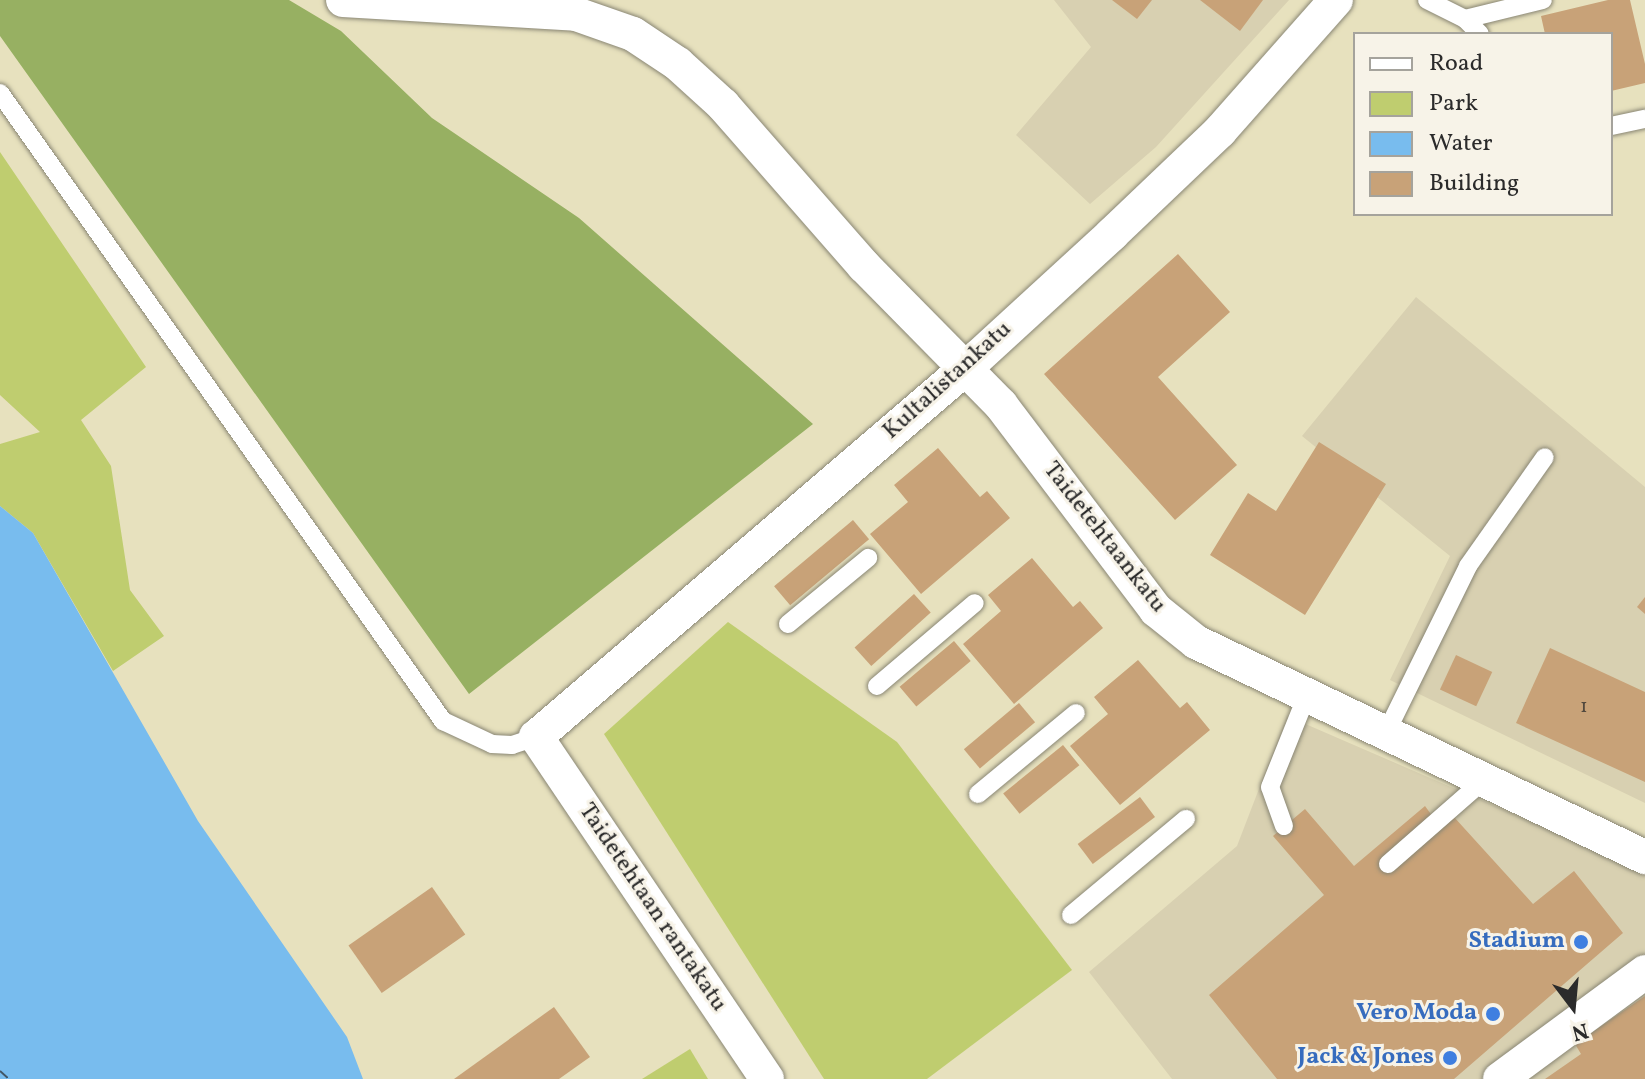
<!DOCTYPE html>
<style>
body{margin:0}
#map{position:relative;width:1645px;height:1079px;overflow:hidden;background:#e7e1be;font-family:Vollkorn,serif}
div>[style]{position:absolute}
.built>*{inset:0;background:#d8d0b1}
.green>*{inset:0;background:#bfcd6f}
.forest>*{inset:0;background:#97b062}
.water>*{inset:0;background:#78bcee}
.ferry>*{height:2px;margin-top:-1px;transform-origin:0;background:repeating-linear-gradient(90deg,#425666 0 10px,transparent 0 18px)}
.building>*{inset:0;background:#c8a278;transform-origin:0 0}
.roads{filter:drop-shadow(0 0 2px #898674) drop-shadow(0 0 2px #898674)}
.lane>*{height:18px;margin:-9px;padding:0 9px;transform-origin:9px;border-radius:9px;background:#fff}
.street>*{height:34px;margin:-17px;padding:0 17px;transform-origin:17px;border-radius:17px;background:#fff}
.dots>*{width:22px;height:22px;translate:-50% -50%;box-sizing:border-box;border:4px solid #f7f3e8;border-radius:50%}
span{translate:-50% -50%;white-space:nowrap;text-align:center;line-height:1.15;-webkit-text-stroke:6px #f7f3e8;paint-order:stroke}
.number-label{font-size:20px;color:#52493e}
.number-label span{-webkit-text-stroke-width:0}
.street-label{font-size:24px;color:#2b2b2b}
.shop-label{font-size:24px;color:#366cbe;font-weight:700}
.right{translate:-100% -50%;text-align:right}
.legend{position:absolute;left:1353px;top:32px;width:260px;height:184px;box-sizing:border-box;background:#f7f3e8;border:2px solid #a5a39c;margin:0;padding:10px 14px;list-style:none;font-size:24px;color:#2b2b2b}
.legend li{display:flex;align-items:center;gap:16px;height:40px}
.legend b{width:40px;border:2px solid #a5a39c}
.north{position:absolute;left:1533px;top:967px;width:80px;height:80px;-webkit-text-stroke:6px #f7f3e8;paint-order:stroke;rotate:164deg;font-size:22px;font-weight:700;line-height:32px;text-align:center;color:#2b2b2b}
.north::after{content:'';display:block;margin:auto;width:28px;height:36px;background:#2b2b2b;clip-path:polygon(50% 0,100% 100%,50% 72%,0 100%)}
</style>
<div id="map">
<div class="built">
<div style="clip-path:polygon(1054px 0,1289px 0,1156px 147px,1090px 204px,1016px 135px,1091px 47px)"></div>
<div style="clip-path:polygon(1416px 297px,1645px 487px,1645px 803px,1390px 680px,1450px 556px,1302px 436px)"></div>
<div style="clip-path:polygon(1287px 716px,1645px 871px,1645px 1079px,1172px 1079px,1089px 972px,1237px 846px)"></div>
</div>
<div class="green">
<div style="clip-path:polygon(0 152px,146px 367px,81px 420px,111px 466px,130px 590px,164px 636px,113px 671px,33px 533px,0 506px,0 444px,40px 432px,0 395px)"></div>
<div style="clip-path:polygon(728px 622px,897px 742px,1072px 970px,927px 1079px,824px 1079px,604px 734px)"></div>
<div style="clip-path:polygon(690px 1049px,708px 1079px,642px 1079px)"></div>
</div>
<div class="forest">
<div style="clip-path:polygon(0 0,289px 0,341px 31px,432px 118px,579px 218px,813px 424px,469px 694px,0 36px)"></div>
</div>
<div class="water">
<div style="clip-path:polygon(0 506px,33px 533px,198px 821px,347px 1037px,363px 1079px,0 1079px)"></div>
</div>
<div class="ferry">
<div style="left:0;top:1071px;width:12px;rotate:42deg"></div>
</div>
<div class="building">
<div style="clip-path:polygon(1112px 0,1152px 0,1137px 19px)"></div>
<div style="clip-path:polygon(1200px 0,1263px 0,1240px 31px)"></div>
<div style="clip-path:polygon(1608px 0,1630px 0,1645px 64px,1645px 83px,1611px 91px,1611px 34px,1545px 34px,1541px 16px)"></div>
<div style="clip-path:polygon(1178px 254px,1230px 312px,1158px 377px,1237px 465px,1175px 520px,1044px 374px)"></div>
<div style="clip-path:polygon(1319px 442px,1386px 484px,1305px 615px,1210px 555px,1248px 493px,1276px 511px)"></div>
<div style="clip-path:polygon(938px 448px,980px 497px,987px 491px,1010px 518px,921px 594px,870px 534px,908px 502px,894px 485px)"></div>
<div style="left:853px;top:520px;width:25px;height:103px;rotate:50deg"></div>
<div style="clip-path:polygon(1032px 558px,1073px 607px,1080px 601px,1103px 628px,1014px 704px,963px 644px,1001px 611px,988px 595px)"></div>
<div style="left:914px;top:594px;width:25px;height:80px;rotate:48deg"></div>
<div style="clip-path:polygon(1645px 597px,1645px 614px,1637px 607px)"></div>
<div style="left:954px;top:641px;width:26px;height:71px;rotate:50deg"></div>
<div style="clip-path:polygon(1550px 648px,1645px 692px,1645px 782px,1516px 723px)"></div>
<div style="left:1456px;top:655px;width:40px;height:38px;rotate:25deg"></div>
<div style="clip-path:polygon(1138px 660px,1180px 708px,1187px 702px,1210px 730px,1120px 805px,1070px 746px,1108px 714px,1094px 697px)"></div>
<div style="left:1019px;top:703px;width:25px;height:72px;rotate:50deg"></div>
<div style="left:1063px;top:745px;width:26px;height:77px;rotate:51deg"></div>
<div style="left:1140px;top:797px;width:25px;height:78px;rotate:53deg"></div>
<div style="clip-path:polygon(1425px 806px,1441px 828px,1454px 817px,1533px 904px,1574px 871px,1623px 933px,1454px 1079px,1277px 1079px,1209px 995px,1324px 895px,1273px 836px,1305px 809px,1354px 866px)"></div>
<div style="left:432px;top:887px;width:58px;height:102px;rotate:55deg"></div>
<div style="clip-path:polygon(1645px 996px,1645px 1079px,1545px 1079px,1581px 1054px,1575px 1044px)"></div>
<div style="clip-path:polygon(554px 1007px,590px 1057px,559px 1079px,454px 1079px)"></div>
</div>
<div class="roads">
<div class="lane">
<div style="left:1427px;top:0;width:42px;rotate:26.6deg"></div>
<div style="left:1465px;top:19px;width:21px;rotate:45deg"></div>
<div style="left:1465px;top:19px;width:80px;rotate:-13.7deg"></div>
<div style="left:0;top:93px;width:769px;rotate:54.8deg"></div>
<div style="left:443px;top:721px;width:54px;rotate:25.1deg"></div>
<div style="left:492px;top:744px;width:20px;rotate:3deg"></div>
<div style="left:512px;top:745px;width:25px;rotate:-18deg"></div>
<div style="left:1611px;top:126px;width:35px;rotate:-12deg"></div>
<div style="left:788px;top:624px;width:104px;rotate:-39.5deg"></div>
<div style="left:877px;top:686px;width:128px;rotate:-40.3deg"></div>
<div style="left:1386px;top:733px;width:186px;rotate:-63.8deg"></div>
<div style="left:1468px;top:566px;width:133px;rotate:-54.8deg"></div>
<div style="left:978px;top:794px;width:127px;rotate:-39.6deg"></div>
<div style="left:1284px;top:826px;width:41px;rotate:-109.7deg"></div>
<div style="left:1270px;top:787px;width:99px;rotate:-68.1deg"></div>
<div style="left:1388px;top:864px;width:128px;rotate:-41.2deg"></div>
<div style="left:1071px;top:915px;width:150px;rotate:-39.9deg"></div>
</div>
<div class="street">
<div style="left:343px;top:0;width:233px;rotate:3.4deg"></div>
<div style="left:576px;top:14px;width:60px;rotate:19.3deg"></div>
<div style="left:633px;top:34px;width:54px;rotate:33.7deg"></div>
<div style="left:678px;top:64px;width:61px;rotate:42.3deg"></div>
<div style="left:723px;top:105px;width:214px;rotate:48.8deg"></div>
<div style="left:864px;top:266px;width:195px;rotate:45.4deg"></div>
<div style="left:1001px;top:405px;width:257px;rotate:52.9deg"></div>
<div style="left:1156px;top:610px;width:51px;rotate:38.7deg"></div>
<div style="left:1196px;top:642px;width:498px;rotate:25.6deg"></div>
<div style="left:767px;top:1079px;width:413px;rotate:-124deg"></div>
<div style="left:536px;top:737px;width:567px;rotate:-40.63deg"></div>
<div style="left:966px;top:368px;width:198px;rotate:-42.5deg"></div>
<div style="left:1112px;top:234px;width:149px;rotate:-43.6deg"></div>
<div style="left:1220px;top:131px;width:175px;rotate:-48.5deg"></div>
<div style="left:1500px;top:1079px;width:180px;rotate:-36.4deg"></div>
</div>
</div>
<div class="dots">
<div style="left:1581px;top:942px;background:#3f7fe0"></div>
<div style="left:1493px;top:1014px;background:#3f7fe0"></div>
<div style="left:1450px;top:1058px;background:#3f7fe0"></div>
</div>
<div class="number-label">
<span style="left:1584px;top:707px">1</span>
</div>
<div class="street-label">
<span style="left:948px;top:381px;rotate:-42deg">Kultalistankatu</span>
<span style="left:1104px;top:538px;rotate:52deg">Taidetehtaankatu</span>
<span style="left:652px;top:908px;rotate:56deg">Taidetehtaan rantakatu</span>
</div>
<div class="shop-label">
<span class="right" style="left:1565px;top:942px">Stadium</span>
<span class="right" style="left:1477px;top:1014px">Vero Moda</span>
<span class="right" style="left:1434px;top:1058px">Jack &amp; Jones</span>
</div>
<ul class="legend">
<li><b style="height:10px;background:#fff"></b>Road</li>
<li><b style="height:22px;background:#bfcd6f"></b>Park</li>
<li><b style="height:22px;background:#78bcee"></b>Water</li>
<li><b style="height:22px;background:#c8a278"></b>Building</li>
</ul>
<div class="north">N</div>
</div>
